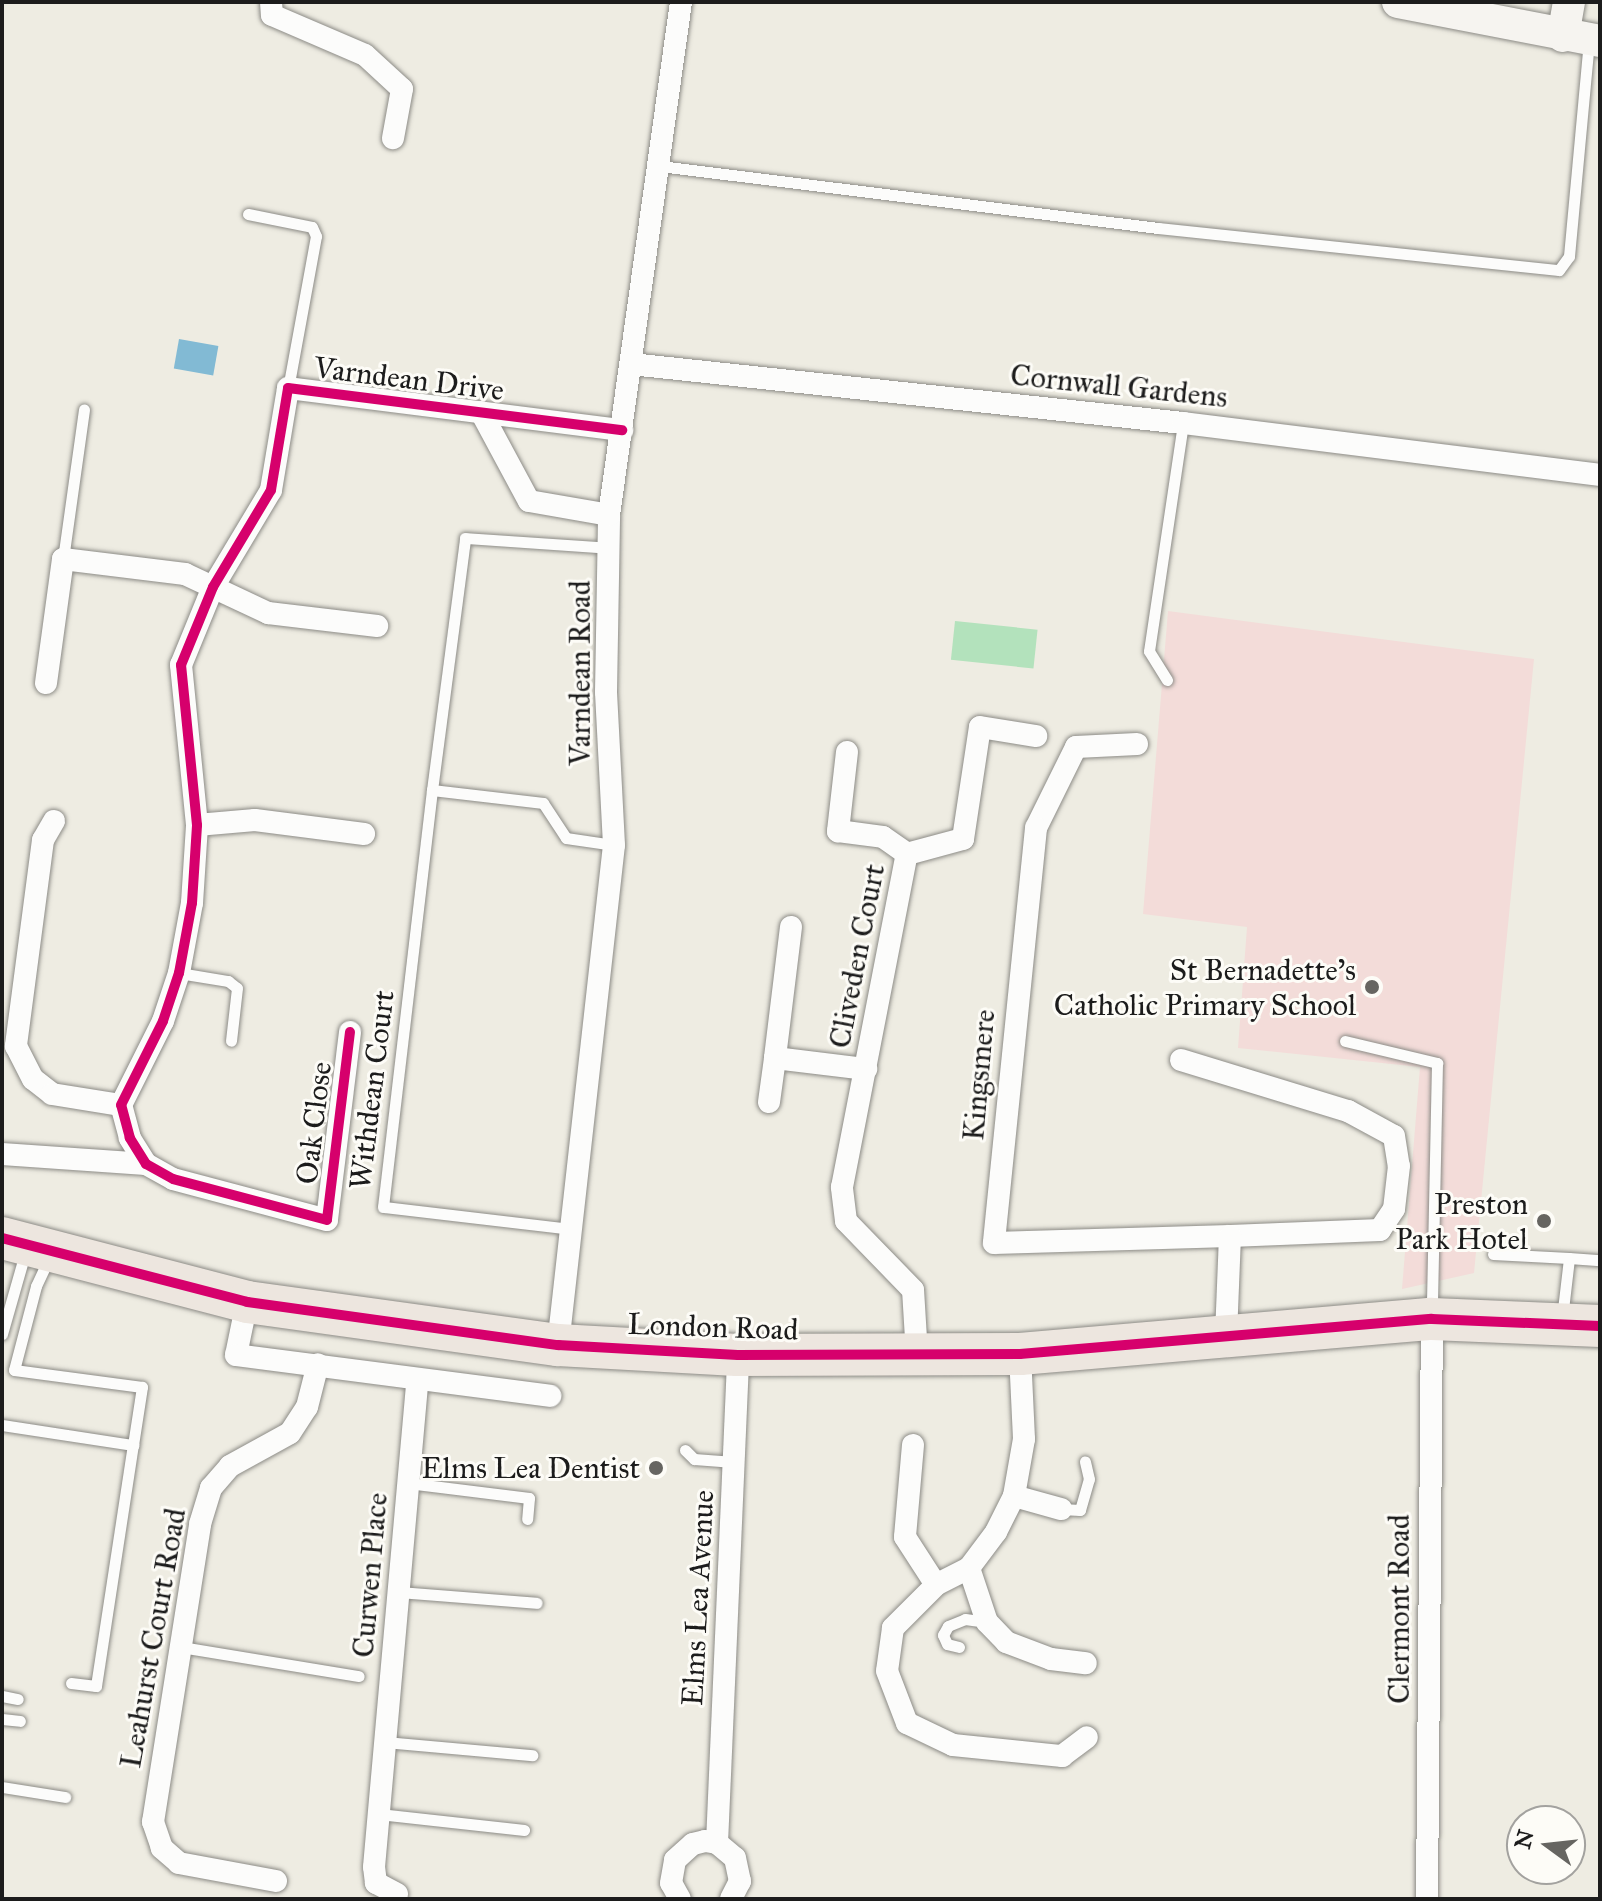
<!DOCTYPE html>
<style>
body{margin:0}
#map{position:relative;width:1602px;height:1901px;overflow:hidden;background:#eeece2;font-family:"IM FELL Great Primer",serif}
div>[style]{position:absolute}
.built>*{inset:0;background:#f3dcd9}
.green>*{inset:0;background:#b3e2bc;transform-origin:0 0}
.water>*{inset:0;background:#82bad4;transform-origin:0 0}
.roads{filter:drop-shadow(0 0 2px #8c8b86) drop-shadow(0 0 2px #8c8b86)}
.lane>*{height:11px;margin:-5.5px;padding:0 5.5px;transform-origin:5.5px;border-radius:5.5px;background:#fcfcfb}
.street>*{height:22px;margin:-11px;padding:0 11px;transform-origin:11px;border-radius:11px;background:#fcfcfb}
.secondary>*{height:32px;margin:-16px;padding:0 16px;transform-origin:16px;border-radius:16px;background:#f6f4f0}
.highway>*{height:42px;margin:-21px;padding:0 21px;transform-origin:21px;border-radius:21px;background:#ede6df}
.cycleway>*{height:10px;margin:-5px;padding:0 5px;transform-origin:5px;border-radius:5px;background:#d6006c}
.dots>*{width:22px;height:22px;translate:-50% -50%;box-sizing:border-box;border:4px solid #fdfcf7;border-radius:50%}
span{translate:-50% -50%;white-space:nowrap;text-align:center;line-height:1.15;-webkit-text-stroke:6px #fdfcf7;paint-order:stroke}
.street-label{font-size:30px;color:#1c1c1c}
.poi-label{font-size:30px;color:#1c1c1c}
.right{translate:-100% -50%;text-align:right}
.frame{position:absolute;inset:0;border:4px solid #1c1c1c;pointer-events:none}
.north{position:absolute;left:1506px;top:1805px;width:80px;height:80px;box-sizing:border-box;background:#fdfcf7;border:2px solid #a3a29f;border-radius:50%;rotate:285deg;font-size:22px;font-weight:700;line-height:32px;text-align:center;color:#1c1c1c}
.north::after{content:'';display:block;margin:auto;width:28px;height:36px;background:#666561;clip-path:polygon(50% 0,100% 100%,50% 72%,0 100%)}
</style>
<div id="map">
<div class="built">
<div style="clip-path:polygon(1168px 611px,1534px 659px,1474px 1273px,1402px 1289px,1420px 1067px,1238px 1048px,1247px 927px,1143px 914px)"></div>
</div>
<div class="green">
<div style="left:955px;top:621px;width:83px;height:39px;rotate:6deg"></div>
</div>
<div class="water">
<div style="left:179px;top:339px;width:40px;height:30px;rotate:10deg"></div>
</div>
<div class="roads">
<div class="lane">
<div style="left:660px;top:166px;width:502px;rotate:7.1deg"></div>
<div style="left:1158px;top:228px;width:403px;rotate:6deg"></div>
<div style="left:1559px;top:270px;width:17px;rotate:-54deg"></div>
<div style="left:1569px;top:256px;width:217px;rotate:-84.7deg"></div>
<div style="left:248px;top:214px;width:65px;rotate:11.5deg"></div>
<div style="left:312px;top:227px;width:10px;rotate:66deg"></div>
<div style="left:316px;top:236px;width:155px;rotate:100.4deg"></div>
<div style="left:63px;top:559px;width:151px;rotate:-82deg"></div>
<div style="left:1167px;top:680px;width:34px;rotate:-122deg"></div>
<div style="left:1149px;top:651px;width:231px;rotate:-81.5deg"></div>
<div style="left:432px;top:790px;width:254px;rotate:-82.5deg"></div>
<div style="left:465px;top:538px;width:145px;rotate:3.9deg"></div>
<div style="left:179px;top:973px;width:50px;rotate:9.3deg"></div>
<div style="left:228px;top:981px;width:11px;rotate:38deg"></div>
<div style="left:237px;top:988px;width:53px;rotate:96.5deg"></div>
<div style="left:1345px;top:1041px;width:95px;rotate:13.4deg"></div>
<div style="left:1437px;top:1063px;width:247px;rotate:91.2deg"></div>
<div style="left:571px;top:1229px;width:189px;rotate:-173.3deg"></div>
<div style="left:383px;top:1207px;width:420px;rotate:-83.3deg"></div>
<div style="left:432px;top:790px;width:112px;rotate:6.7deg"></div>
<div style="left:543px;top:803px;width:42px;rotate:56.7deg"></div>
<div style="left:566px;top:838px;width:49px;rotate:8.3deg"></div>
<div style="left:1493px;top:1254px;width:76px;rotate:3deg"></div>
<div style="left:1562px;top:1318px;width:60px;rotate:-83.3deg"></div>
<div style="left:1569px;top:1258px;width:31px;rotate:4deg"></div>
<div style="left:2px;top:1334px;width:87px;rotate:-74.1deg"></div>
<div style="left:2px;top:1425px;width:133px;rotate:8.7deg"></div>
<div style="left:133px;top:1445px;width:59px;rotate:-81.2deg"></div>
<div style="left:142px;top:1387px;width:129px;rotate:-172.4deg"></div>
<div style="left:14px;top:1370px;width:87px;rotate:-75.3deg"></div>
<div style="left:36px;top:1286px;width:31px;rotate:-65deg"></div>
<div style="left:685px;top:1450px;width:13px;rotate:45deg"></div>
<div style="left:694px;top:1459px;width:40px;rotate:4.3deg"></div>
<div style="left:408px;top:1483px;width:122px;rotate:7.1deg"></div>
<div style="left:529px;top:1498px;width:21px;rotate:95deg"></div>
<div style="left:1061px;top:1509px;width:19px;rotate:3deg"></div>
<div style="left:1080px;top:1510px;width:32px;rotate:-74deg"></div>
<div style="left:1089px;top:1479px;width:18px;rotate:-103deg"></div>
<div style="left:398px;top:1592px;width:139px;rotate:4.5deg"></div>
<div style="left:181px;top:1647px;width:180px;rotate:9.3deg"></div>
<div style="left:959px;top:1647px;width:12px;rotate:-166deg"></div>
<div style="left:947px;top:1644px;width:10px;rotate:-114deg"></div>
<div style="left:943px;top:1635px;width:10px;rotate:-61deg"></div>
<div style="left:948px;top:1626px;width:18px;rotate:-22deg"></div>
<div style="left:965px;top:1619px;width:22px;rotate:8deg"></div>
<div style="left:71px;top:1683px;width:25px;rotate:7deg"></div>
<div style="left:96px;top:1686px;width:244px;rotate:-81.3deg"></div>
<div style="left:2px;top:1696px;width:16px;rotate:11deg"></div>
<div style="left:2px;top:1719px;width:18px;rotate:6deg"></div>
<div style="left:385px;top:1742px;width:148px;rotate:5.1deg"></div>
<div style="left:2px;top:1787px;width:64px;rotate:9deg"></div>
<div style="left:379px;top:1814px;width:146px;rotate:6.3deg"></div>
</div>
<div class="street">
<div style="left:271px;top:2px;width:13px;rotate:86deg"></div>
<div style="left:272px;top:15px;width:101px;rotate:23.3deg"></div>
<div style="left:365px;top:55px;width:50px;rotate:42.6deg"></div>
<div style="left:402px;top:89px;width:50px;rotate:100.4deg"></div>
<div style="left:631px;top:364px;width:555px;rotate:6.1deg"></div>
<div style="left:1183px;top:423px;width:420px;rotate:7.1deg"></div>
<div style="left:481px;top:412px;width:101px;rotate:61.7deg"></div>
<div style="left:529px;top:501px;width:81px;rotate:9.9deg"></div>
<div style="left:46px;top:683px;width:125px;rotate:-82.2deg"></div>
<div style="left:63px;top:559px;width:123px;rotate:7deg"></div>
<div style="left:185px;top:574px;width:92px;rotate:25.2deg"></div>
<div style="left:268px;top:613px;width:110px;rotate:6.8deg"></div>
<div style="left:1137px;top:744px;width:61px;rotate:177.2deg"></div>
<div style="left:1076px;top:747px;width:90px;rotate:116.3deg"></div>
<div style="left:1036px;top:828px;width:417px;rotate:95.8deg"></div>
<div style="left:994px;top:1243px;width:236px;rotate:-1.7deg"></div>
<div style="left:847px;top:752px;width:80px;rotate:96.5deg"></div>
<div style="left:838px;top:831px;width:45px;rotate:7.6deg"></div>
<div style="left:883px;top:837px;width:29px;rotate:35deg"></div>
<div style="left:54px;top:821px;width:22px;rotate:120deg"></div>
<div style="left:43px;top:840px;width:208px;rotate:97.5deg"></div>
<div style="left:16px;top:1046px;width:37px;rotate:63deg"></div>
<div style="left:33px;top:1079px;width:24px;rotate:38deg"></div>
<div style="left:52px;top:1094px;width:70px;rotate:9.1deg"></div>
<div style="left:197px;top:825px;width:58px;rotate:-4.9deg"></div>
<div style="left:255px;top:820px;width:110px;rotate:7.3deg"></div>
<div style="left:791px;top:927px;width:132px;rotate:97deg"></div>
<div style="left:775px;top:1058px;width:92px;rotate:6.9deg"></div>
<div style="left:350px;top:1032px;width:189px;rotate:97deg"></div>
<div style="left:327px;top:1220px;width:159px;rotate:-165.1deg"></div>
<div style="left:173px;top:1179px;width:31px;rotate:-151deg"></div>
<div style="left:146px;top:1164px;width:31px;rotate:-122deg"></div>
<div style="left:130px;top:1138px;width:34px;rotate:-105deg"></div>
<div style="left:121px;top:1105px;width:94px;rotate:-63.4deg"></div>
<div style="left:163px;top:1021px;width:51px;rotate:-71.6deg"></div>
<div style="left:179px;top:973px;width:71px;rotate:-79.5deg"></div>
<div style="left:192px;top:903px;width:78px;rotate:-86.3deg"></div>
<div style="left:197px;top:825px;width:161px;rotate:-95.7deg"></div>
<div style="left:181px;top:665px;width:84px;rotate:-67.7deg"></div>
<div style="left:213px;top:587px;width:113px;rotate:-59.1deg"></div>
<div style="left:271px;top:490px;width:103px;rotate:-80.5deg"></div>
<div style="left:288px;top:388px;width:337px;rotate:7.2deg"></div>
<div style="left:1181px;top:1060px;width:175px;rotate:17deg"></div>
<div style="left:1348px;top:1111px;width:52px;rotate:28.5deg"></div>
<div style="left:1394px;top:1136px;width:30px;rotate:81deg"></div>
<div style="left:1399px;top:1166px;width:43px;rotate:96.6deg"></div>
<div style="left:1394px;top:1209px;width:25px;rotate:124deg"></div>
<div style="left:1380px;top:1230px;width:150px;rotate:177.7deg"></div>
<div style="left:1230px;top:1236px;width:100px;rotate:92.3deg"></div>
<div style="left:769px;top:1102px;width:44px;rotate:-82.2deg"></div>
<div style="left:2px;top:1154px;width:144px;rotate:4deg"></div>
<div style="left:247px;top:1302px;width:54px;rotate:101.7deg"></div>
<div style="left:236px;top:1355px;width:317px;rotate:7.4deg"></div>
<div style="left:558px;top:1345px;width:503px;rotate:-83.61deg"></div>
<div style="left:614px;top:845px;width:153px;rotate:-93deg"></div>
<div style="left:606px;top:692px;width:177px;rotate:-89deg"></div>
<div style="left:609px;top:515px;width:518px;rotate:-82.01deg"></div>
<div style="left:1020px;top:1354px;width:85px;rotate:87.3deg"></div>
<div style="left:1024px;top:1439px;width:58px;rotate:100deg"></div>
<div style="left:1014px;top:1496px;width:40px;rotate:116.6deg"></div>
<div style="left:996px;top:1532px;width:45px;rotate:126.9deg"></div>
<div style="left:969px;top:1568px;width:37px;rotate:153deg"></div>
<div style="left:936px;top:1585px;width:61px;rotate:135deg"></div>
<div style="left:893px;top:1628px;width:43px;rotate:97.9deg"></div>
<div style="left:887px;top:1671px;width:56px;rotate:69deg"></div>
<div style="left:907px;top:1723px;width:51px;rotate:25.6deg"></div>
<div style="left:953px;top:1745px;width:110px;rotate:5.8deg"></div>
<div style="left:1062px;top:1756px;width:31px;rotate:-37deg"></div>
<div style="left:917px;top:1355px;width:65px;rotate:-93.5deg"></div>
<div style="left:913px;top:1290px;width:96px;rotate:-134.2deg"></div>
<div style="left:846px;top:1221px;width:34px;rotate:-97deg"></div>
<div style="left:842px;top:1187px;width:339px;rotate:-79deg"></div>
<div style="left:907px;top:854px;width:58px;rotate:-15deg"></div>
<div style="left:963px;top:839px;width:113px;rotate:-81.4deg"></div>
<div style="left:980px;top:727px;width:57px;rotate:9.1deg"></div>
<div style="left:913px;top:1445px;width:92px;rotate:95deg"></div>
<div style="left:905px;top:1537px;width:57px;rotate:57.1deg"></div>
<div style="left:1014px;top:1496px;width:49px;rotate:15.5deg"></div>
<div style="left:969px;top:1568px;width:57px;rotate:71.6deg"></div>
<div style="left:987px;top:1622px;width:28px;rotate:46deg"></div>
<div style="left:1006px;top:1642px;width:48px;rotate:20.7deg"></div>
<div style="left:1051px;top:1659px;width:35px;rotate:7deg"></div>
<div style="left:717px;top:1843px;width:488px;rotate:-87.5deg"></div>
<div style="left:276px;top:1881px;width:99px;rotate:-169.5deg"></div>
<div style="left:179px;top:1863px;width:23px;rotate:-139deg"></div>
<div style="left:162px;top:1848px;width:28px;rotate:-109deg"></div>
<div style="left:153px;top:1822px;width:302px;rotate:-81deg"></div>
<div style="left:200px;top:1524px;width:38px;rotate:-73deg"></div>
<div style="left:211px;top:1488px;width:29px;rotate:-49deg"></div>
<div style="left:230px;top:1466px;width:68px;rotate:-28.8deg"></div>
<div style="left:290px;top:1433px;width:31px;rotate:-57deg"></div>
<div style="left:307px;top:1407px;width:44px;rotate:-75.7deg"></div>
<div style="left:397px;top:1894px;width:24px;rotate:-152deg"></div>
<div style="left:376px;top:1883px;width:16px;rotate:-97deg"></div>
<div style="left:374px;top:1867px;width:488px;rotate:-84.9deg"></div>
<div style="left:680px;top:1899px;width:18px;rotate:-119deg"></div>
<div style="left:671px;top:1883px;width:23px;rotate:-80deg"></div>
<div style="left:675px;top:1860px;width:24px;rotate:-42deg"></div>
<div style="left:693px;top:1844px;width:12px;rotate:-14deg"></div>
<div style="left:705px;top:1841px;width:12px;rotate:9deg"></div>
<div style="left:717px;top:1843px;width:23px;rotate:40deg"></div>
<div style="left:735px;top:1858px;width:24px;rotate:78deg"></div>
<div style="left:740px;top:1881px;width:20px;rotate:117deg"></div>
<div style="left:1427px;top:1899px;width:580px;rotate:-89.51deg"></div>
</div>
<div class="secondary">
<div style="left:1398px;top:2px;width:206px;rotate:10.9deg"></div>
<div style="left:1563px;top:36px;width:35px;rotate:-80deg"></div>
</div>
<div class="highway">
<div style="left:2px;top:1238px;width:253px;rotate:14.6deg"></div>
<div style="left:247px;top:1302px;width:314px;rotate:7.9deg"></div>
<div style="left:558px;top:1345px;width:180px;rotate:3.2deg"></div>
<div style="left:738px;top:1355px;width:282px;rotate:-0.2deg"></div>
<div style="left:1020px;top:1354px;width:413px;rotate:-4.9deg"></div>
<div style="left:1432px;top:1319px;width:168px;rotate:2.4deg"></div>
</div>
</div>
<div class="cycleway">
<div style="left:350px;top:1032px;width:189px;rotate:97deg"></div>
<div style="left:327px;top:1220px;width:159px;rotate:-165.1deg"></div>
<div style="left:173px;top:1179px;width:31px;rotate:-151deg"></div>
<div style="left:146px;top:1164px;width:31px;rotate:-122deg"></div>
<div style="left:130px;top:1138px;width:34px;rotate:-105deg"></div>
<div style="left:121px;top:1105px;width:94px;rotate:-63.4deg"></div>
<div style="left:163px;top:1021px;width:51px;rotate:-71.6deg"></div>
<div style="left:179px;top:973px;width:71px;rotate:-79.5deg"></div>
<div style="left:192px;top:903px;width:78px;rotate:-86.3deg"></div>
<div style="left:197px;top:825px;width:161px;rotate:-95.7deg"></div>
<div style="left:181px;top:665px;width:84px;rotate:-67.7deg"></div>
<div style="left:213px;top:587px;width:113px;rotate:-59.1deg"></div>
<div style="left:271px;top:490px;width:103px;rotate:-80.5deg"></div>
<div style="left:288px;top:388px;width:337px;rotate:7.2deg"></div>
<div style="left:2px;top:1238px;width:253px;rotate:14.6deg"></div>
<div style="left:247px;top:1302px;width:314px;rotate:7.9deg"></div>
<div style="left:558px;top:1345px;width:180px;rotate:3.2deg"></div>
<div style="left:738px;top:1355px;width:282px;rotate:-0.2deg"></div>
<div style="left:1020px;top:1354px;width:413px;rotate:-4.9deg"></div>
<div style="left:1432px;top:1319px;width:168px;rotate:2.4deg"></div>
</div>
<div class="dots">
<div style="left:1372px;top:987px;background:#666561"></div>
<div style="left:1544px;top:1221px;background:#666561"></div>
<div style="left:656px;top:1468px;background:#666561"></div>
</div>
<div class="street-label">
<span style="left:409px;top:379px;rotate:7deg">Varndean Drive</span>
<span style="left:1119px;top:386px;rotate:6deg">Cornwall Gardens</span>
<span style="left:580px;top:673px;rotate:-90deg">Varndean Road</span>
<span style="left:857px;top:956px;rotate:-79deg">Cliveden Court</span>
<span style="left:979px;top:1075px;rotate:-85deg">Kingsmere</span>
<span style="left:372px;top:1090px;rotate:-83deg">Withdean Court</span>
<span style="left:314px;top:1123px;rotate:-83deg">Oak Close</span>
<span style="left:713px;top:1327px;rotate:2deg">London Road</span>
<span style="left:370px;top:1575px;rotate:-85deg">Curwen Place</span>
<span style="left:698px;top:1598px;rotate:-87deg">Elms Lea Avenue</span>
<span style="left:1399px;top:1609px;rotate:-90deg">Clermont Road</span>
<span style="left:153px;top:1638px;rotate:-80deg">Leahurst Court Road</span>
</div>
<div class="poi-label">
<span class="right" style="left:1356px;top:987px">St Bernadette's<br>Catholic Primary School</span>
<span class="right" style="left:1528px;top:1221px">Preston<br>Park Hotel</span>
<span class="right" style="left:640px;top:1468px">Elms Lea Dentist</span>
</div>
<div class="frame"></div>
<div class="north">N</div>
</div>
